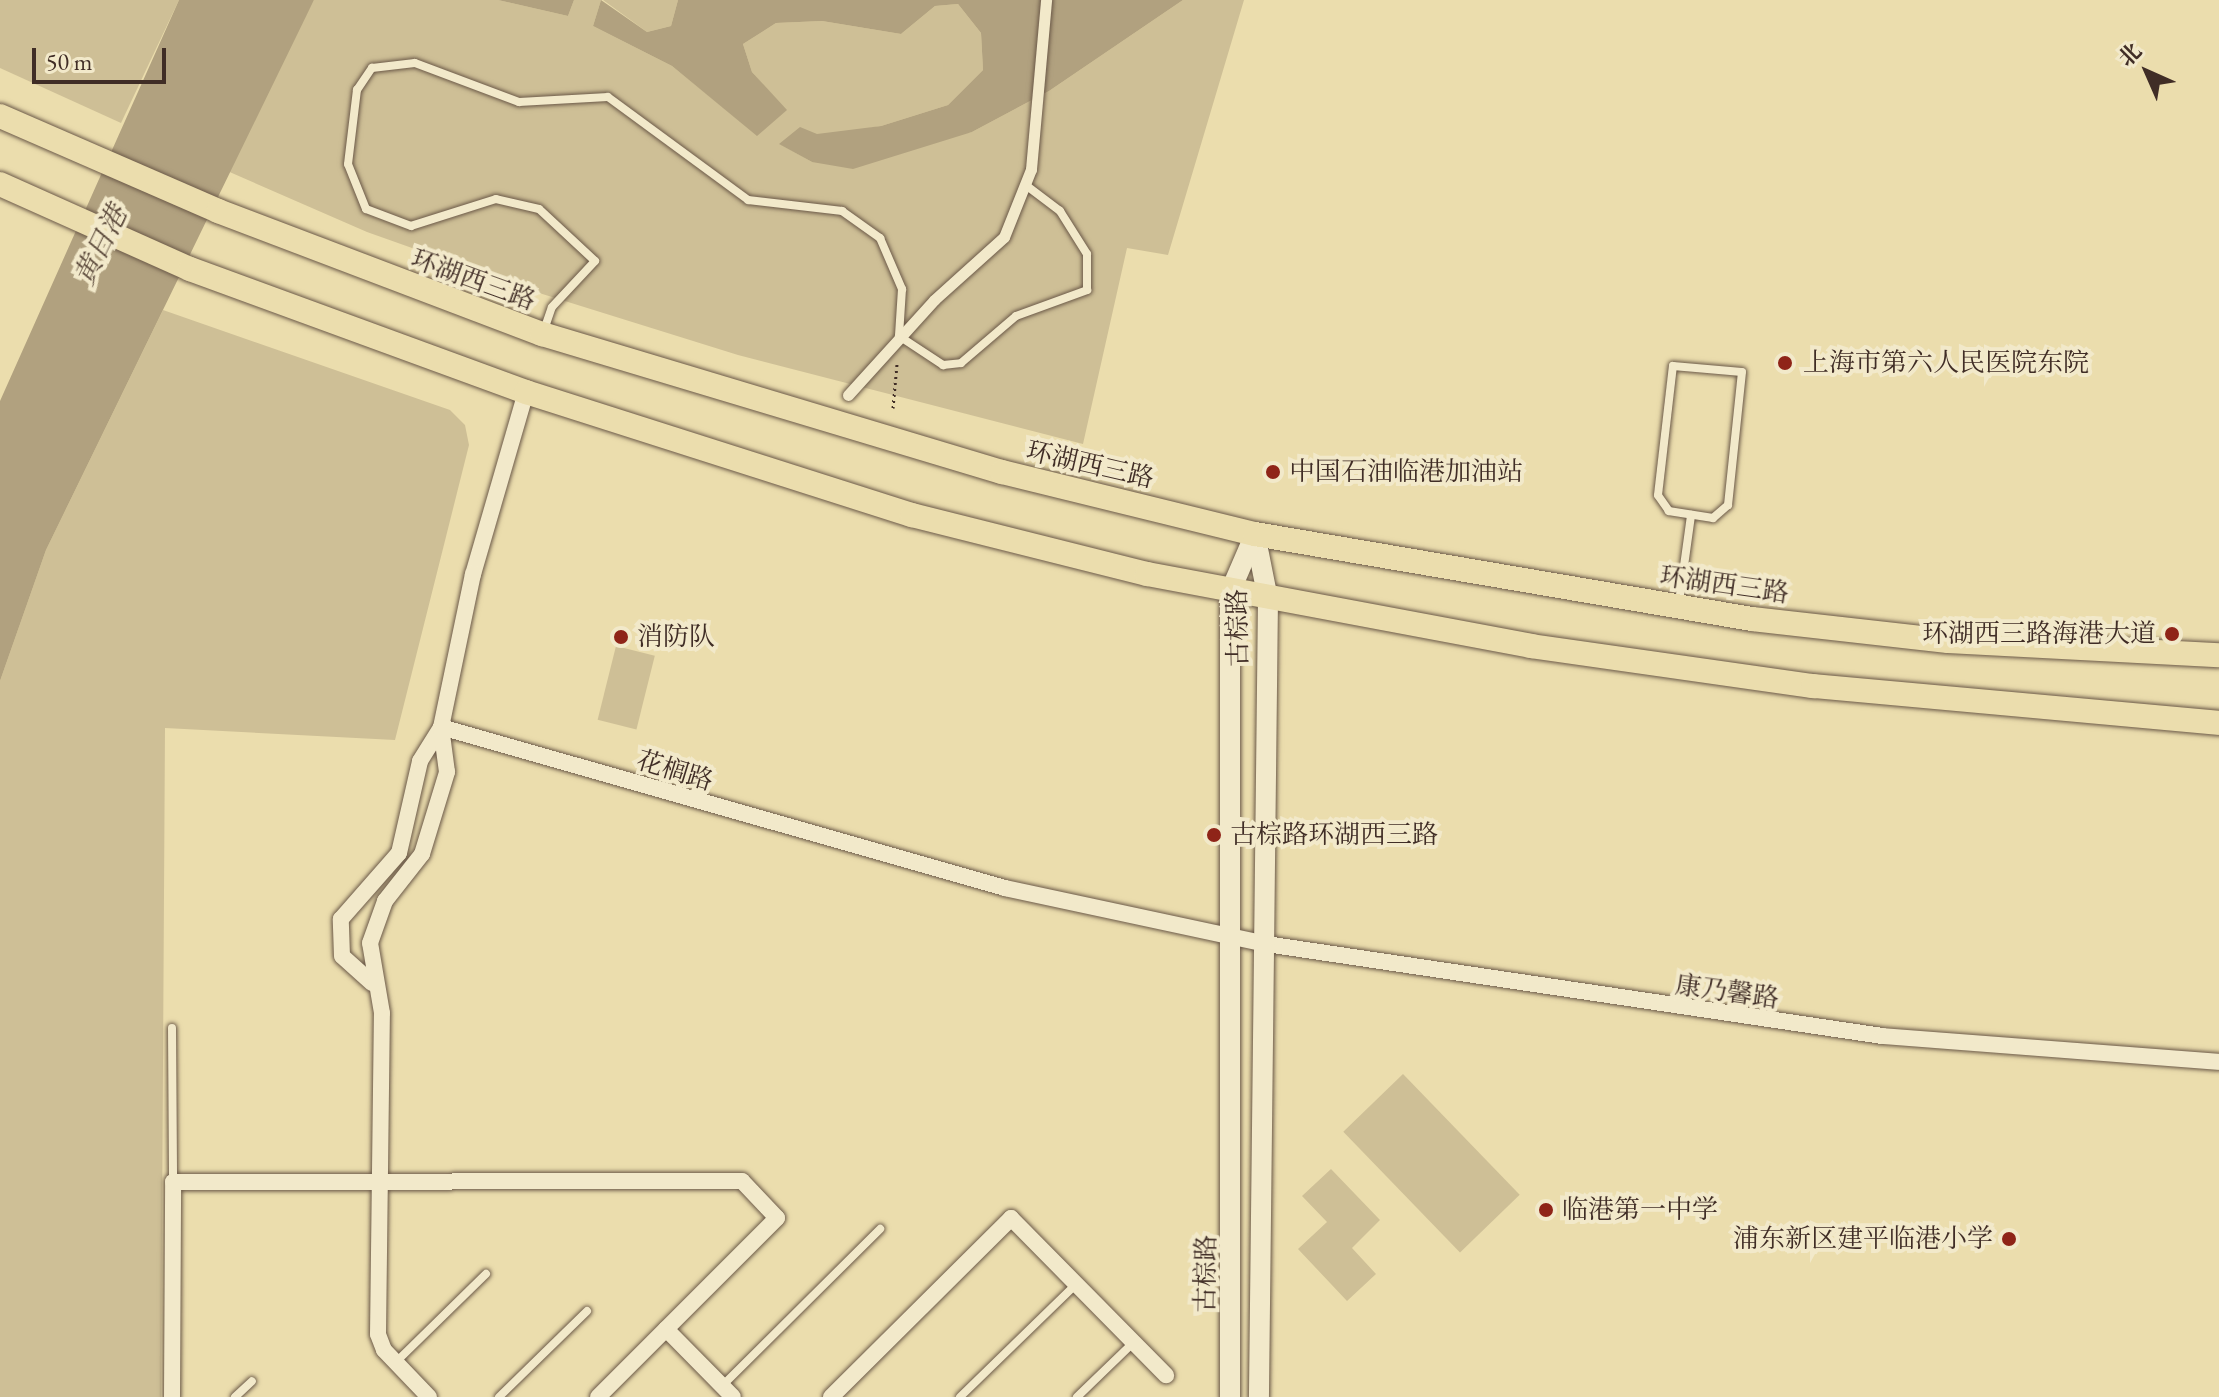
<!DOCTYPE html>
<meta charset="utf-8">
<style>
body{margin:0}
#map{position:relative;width:2219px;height:1397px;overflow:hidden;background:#ebddad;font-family:"EB Garamond","Noto Serif SC",serif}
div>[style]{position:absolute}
.green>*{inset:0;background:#cebf96;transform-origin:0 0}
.water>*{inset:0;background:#b1a17f}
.path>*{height:3px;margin-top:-1.5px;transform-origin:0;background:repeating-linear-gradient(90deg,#402d26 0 2px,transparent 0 6px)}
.roads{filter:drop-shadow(0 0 2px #6b5948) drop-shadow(0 0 2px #6b5948)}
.service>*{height:8px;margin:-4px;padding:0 4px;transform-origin:4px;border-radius:4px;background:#f2e9ca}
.pedestrian>*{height:11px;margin:-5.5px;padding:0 5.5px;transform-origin:5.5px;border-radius:5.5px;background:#f2e9ca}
.minor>*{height:16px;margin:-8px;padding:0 8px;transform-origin:8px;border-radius:8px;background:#f2e9ca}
.tertiary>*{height:20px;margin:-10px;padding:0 10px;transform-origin:10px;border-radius:10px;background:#f2e9ca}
.primary>*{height:24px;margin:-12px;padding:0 12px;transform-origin:12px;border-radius:12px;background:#ebddad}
.dots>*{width:22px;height:22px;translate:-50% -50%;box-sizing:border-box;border:4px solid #f2e9ca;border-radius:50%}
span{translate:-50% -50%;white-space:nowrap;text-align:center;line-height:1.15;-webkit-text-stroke:8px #f2e9ca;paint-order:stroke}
.street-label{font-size:26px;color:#402d26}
.poi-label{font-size:26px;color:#402d26}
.left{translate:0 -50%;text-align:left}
.right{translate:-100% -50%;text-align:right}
.water-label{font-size:28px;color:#5c4a3c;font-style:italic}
.north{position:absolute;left:2107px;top:32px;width:80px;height:80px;-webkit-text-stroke:6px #f2e9ca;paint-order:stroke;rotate:315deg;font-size:22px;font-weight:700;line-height:32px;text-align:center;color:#402d26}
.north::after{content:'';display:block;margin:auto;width:28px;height:36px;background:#402d26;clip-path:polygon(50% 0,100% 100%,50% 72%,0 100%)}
.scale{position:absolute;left:32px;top:48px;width:134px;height:36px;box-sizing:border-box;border:4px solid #402d26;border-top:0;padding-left:10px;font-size:24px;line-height:28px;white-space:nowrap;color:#402d26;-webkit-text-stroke:6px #f2e9ca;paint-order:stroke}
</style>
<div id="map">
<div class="green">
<div style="clip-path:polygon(0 0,179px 0,121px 123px,0 68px)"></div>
<div style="clip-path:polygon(314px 0,498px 0,568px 16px,574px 0,601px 0,593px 26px,672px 66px,757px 135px,786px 110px,752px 72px,743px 44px,776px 23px,822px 21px,901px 34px,935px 6px,958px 4px,981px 33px,983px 70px,948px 105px,881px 126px,780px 144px,812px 162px,972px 132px,1049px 91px,1183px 0,1244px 0,1168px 255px,1127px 248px,1083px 444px,738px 355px,536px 292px,367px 232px,225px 170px)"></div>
<div style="clip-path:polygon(603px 0,678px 0,671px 26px,647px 32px)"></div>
<div style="clip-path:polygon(163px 310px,450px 410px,465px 425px,469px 445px,395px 740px,165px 728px,161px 1397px,0 1397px,0 681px,46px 550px)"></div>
<div style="left:616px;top:646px;width:40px;height:76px;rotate:14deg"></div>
<div style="left:1403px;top:1074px;width:168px;height:83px;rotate:46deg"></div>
<div style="clip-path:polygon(1331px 1169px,1380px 1220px,1352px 1248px,1376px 1274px,1347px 1301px,1298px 1249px,1327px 1222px,1302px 1196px)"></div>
</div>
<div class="water">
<div style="clip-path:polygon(179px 0,314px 0,46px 550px,0 681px,0 401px)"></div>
<div style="clip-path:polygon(498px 0,574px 0,568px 16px)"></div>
<div style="clip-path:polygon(601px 0,647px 32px,671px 26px,678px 0,1183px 0,1049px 91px,972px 132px,853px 169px,812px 162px,779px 144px,800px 127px,817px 134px,881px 126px,948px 105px,983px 70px,981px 33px,958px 4px,935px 6px,901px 34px,822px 21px,776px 23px,743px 44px,752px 72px,787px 110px,757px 136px,672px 66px,593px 26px)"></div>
</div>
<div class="path">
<div style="left:893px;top:408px;width:44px;rotate:-84.8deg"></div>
</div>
<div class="roads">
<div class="service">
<div style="left:544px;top:330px;width:24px;rotate:-71deg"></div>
<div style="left:552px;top:307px;width:63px;rotate:-46.9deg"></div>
<div style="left:595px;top:261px;width:76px;rotate:-137.1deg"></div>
<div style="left:539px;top:209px;width:44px;rotate:-166.9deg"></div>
<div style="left:496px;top:199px;width:89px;rotate:162.4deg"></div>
<div style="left:411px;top:226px;width:48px;rotate:-159.3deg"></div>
<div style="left:366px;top:209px;width:48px;rotate:-111.8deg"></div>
<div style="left:348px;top:164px;width:75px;rotate:-83.1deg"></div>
<div style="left:357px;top:90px;width:27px;rotate:-56deg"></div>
<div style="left:372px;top:68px;width:43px;rotate:-6.6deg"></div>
<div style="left:415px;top:63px;width:111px;rotate:20.6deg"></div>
<div style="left:519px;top:102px;width:89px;rotate:-3.2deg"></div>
<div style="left:608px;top:97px;width:174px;rotate:36.3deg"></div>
<div style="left:748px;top:200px;width:95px;rotate:6.7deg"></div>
<div style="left:842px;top:211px;width:47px;rotate:35.4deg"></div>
<div style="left:880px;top:238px;width:56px;rotate:66.7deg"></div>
<div style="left:902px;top:289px;width:47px;rotate:93.7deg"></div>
<div style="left:899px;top:336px;width:53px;rotate:33.4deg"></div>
<div style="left:943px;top:365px;width:18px;rotate:-6deg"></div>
<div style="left:961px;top:363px;width:72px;rotate:-40.5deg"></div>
<div style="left:1016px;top:316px;width:76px;rotate:-20.1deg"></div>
<div style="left:1087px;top:290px;width:36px;rotate:-90deg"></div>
<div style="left:1087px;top:254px;width:51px;rotate:-122.1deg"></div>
<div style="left:1060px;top:211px;width:41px;rotate:-142.9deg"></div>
<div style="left:1673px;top:366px;width:69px;rotate:5deg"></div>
<div style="left:1742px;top:372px;width:134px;rotate:96deg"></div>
<div style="left:1728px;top:505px;width:20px;rotate:139deg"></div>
<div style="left:1713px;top:518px;width:45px;rotate:-171deg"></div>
<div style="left:1669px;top:511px;width:19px;rotate:-125deg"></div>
<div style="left:1658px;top:495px;width:130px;rotate:-83.4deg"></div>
<div style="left:1679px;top:602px;width:88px;rotate:-82.1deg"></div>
<div style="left:172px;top:1028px;width:154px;rotate:89.6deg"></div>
<div style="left:396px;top:1362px;width:126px;rotate:-44.4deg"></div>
<div style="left:722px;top:1386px;width:223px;rotate:-44.8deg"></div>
<div style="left:235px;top:1397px;width:23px;rotate:-43deg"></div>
<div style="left:499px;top:1397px;width:123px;rotate:-44.3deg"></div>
<div style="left:960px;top:1397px;width:162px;rotate:-44.2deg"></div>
<div style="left:1077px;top:1397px;width:79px;rotate:-44deg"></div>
</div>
<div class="pedestrian">
<div style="left:848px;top:395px;width:128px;rotate:-47.8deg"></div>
<div style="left:934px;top:300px;width:94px;rotate:-42deg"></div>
<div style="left:1004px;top:237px;width:73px;rotate:-68.3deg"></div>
<div style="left:1031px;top:169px;width:170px;rotate:-84.9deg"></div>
</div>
<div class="minor">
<div style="left:526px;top:392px;width:190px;rotate:106.2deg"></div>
<div style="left:473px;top:574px;width:156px;rotate:101.8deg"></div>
<div style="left:441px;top:727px;width:587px;rotate:15.93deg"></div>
<div style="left:1005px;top:888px;width:267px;rotate:12.1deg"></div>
<div style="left:1266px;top:944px;width:623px;rotate:8.49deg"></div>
<div style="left:1882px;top:1036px;width:338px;rotate:4.4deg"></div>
<div style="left:372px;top:983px;width:40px;rotate:-138deg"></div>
<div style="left:342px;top:956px;width:37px;rotate:-92deg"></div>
<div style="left:341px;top:919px;width:88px;rotate:-48.7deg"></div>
<div style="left:399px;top:853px;width:94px;rotate:-77.1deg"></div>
<div style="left:420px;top:761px;width:40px;rotate:-58deg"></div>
<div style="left:666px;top:1329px;width:95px;rotate:45.4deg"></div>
<div style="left:172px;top:1397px;width:215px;rotate:-89.7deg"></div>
<div style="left:173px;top:1182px;width:569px;rotate:-0.1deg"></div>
<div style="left:742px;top:1181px;width:51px;rotate:46.6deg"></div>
<div style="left:777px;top:1218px;width:253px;rotate:135deg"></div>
<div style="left:429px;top:1397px;width:65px;rotate:-133.8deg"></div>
<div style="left:384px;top:1350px;width:17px;rotate:-111deg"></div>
<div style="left:378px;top:1334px;width:321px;rotate:-89.3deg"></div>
<div style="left:382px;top:1013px;width:71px;rotate:-99.7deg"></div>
<div style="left:370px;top:943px;width:45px;rotate:-70.3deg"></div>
<div style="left:385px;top:901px;width:60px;rotate:-51.8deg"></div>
<div style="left:422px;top:854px;width:86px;rotate:-73deg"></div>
<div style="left:447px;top:772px;width:45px;rotate:-97.6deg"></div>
<div style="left:831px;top:1397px;width:254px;rotate:-44.8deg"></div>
<div style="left:1011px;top:1218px;width:221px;rotate:45.4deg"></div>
</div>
<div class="tertiary">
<div style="left:1255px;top:534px;width:66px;rotate:78.7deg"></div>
<div style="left:1268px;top:599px;width:798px;rotate:90.65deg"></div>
<div style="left:1230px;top:1397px;width:805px;rotate:-90deg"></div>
<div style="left:1230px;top:592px;width:63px;rotate:-66.7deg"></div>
</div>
<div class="primary">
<div style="left:0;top:116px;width:238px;rotate:23.5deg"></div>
<div style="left:218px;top:211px;width:347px;rotate:20.8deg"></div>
<div style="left:542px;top:334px;width:480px;rotate:16.7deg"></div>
<div style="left:1002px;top:472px;width:260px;rotate:13.8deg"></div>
<div style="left:1255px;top:534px;width:504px;rotate:9.71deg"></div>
<div style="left:1752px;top:619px;width:197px;rotate:6.4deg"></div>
<div style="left:1948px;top:641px;width:271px;rotate:3deg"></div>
<div style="left:0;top:184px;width:208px;rotate:24.1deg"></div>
<div style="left:190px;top:269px;width:358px;rotate:20.1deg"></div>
<div style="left:526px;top:392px;width:405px;rotate:17.7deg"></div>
<div style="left:912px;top:515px;width:242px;rotate:14.1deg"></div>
<div style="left:1147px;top:574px;width:391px;rotate:10.6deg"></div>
<div style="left:1531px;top:646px;width:285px;rotate:8.1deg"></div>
<div style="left:1813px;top:686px;width:408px;rotate:5.2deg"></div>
</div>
</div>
<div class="dots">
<div style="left:1785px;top:363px;background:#8f2418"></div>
<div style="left:1273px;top:472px;background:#8f2418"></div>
<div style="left:2172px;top:634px;background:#8f2418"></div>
<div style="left:621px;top:637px;background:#8f2418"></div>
<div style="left:1214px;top:835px;background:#8f2418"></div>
<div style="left:1546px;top:1210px;background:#8f2418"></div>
<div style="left:2009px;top:1239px;background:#8f2418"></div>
</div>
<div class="street-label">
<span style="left:473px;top:280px;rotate:20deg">环湖西三路</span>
<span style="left:1090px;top:465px;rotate:13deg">环湖西三路</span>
<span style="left:1724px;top:585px;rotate:8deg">环湖西三路</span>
<span style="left:1238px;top:628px;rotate:-91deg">古棕路</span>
<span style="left:675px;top:771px;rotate:17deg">花榈路</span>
<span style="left:1727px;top:992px;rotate:8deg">康乃馨路</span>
<span style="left:1206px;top:1274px;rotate:-89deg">古棕路</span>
</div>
<div class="poi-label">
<span class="left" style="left:1803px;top:363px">上海市第六人民医院东院</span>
<span class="left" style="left:1289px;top:472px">中国石油临港加油站</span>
<span class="right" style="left:2156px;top:634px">环湖西三路海港大道</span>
<span class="left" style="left:637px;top:637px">消防队</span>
<span class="left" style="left:1230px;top:835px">古棕路环湖西三路</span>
<span class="left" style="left:1562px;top:1210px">临港第一中学</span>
<span class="right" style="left:1993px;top:1239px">浦东新区建平临港小学</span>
</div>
<div class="water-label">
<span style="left:100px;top:245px;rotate:-64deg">黄日港</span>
</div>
<div class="north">北</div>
<div class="scale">50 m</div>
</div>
